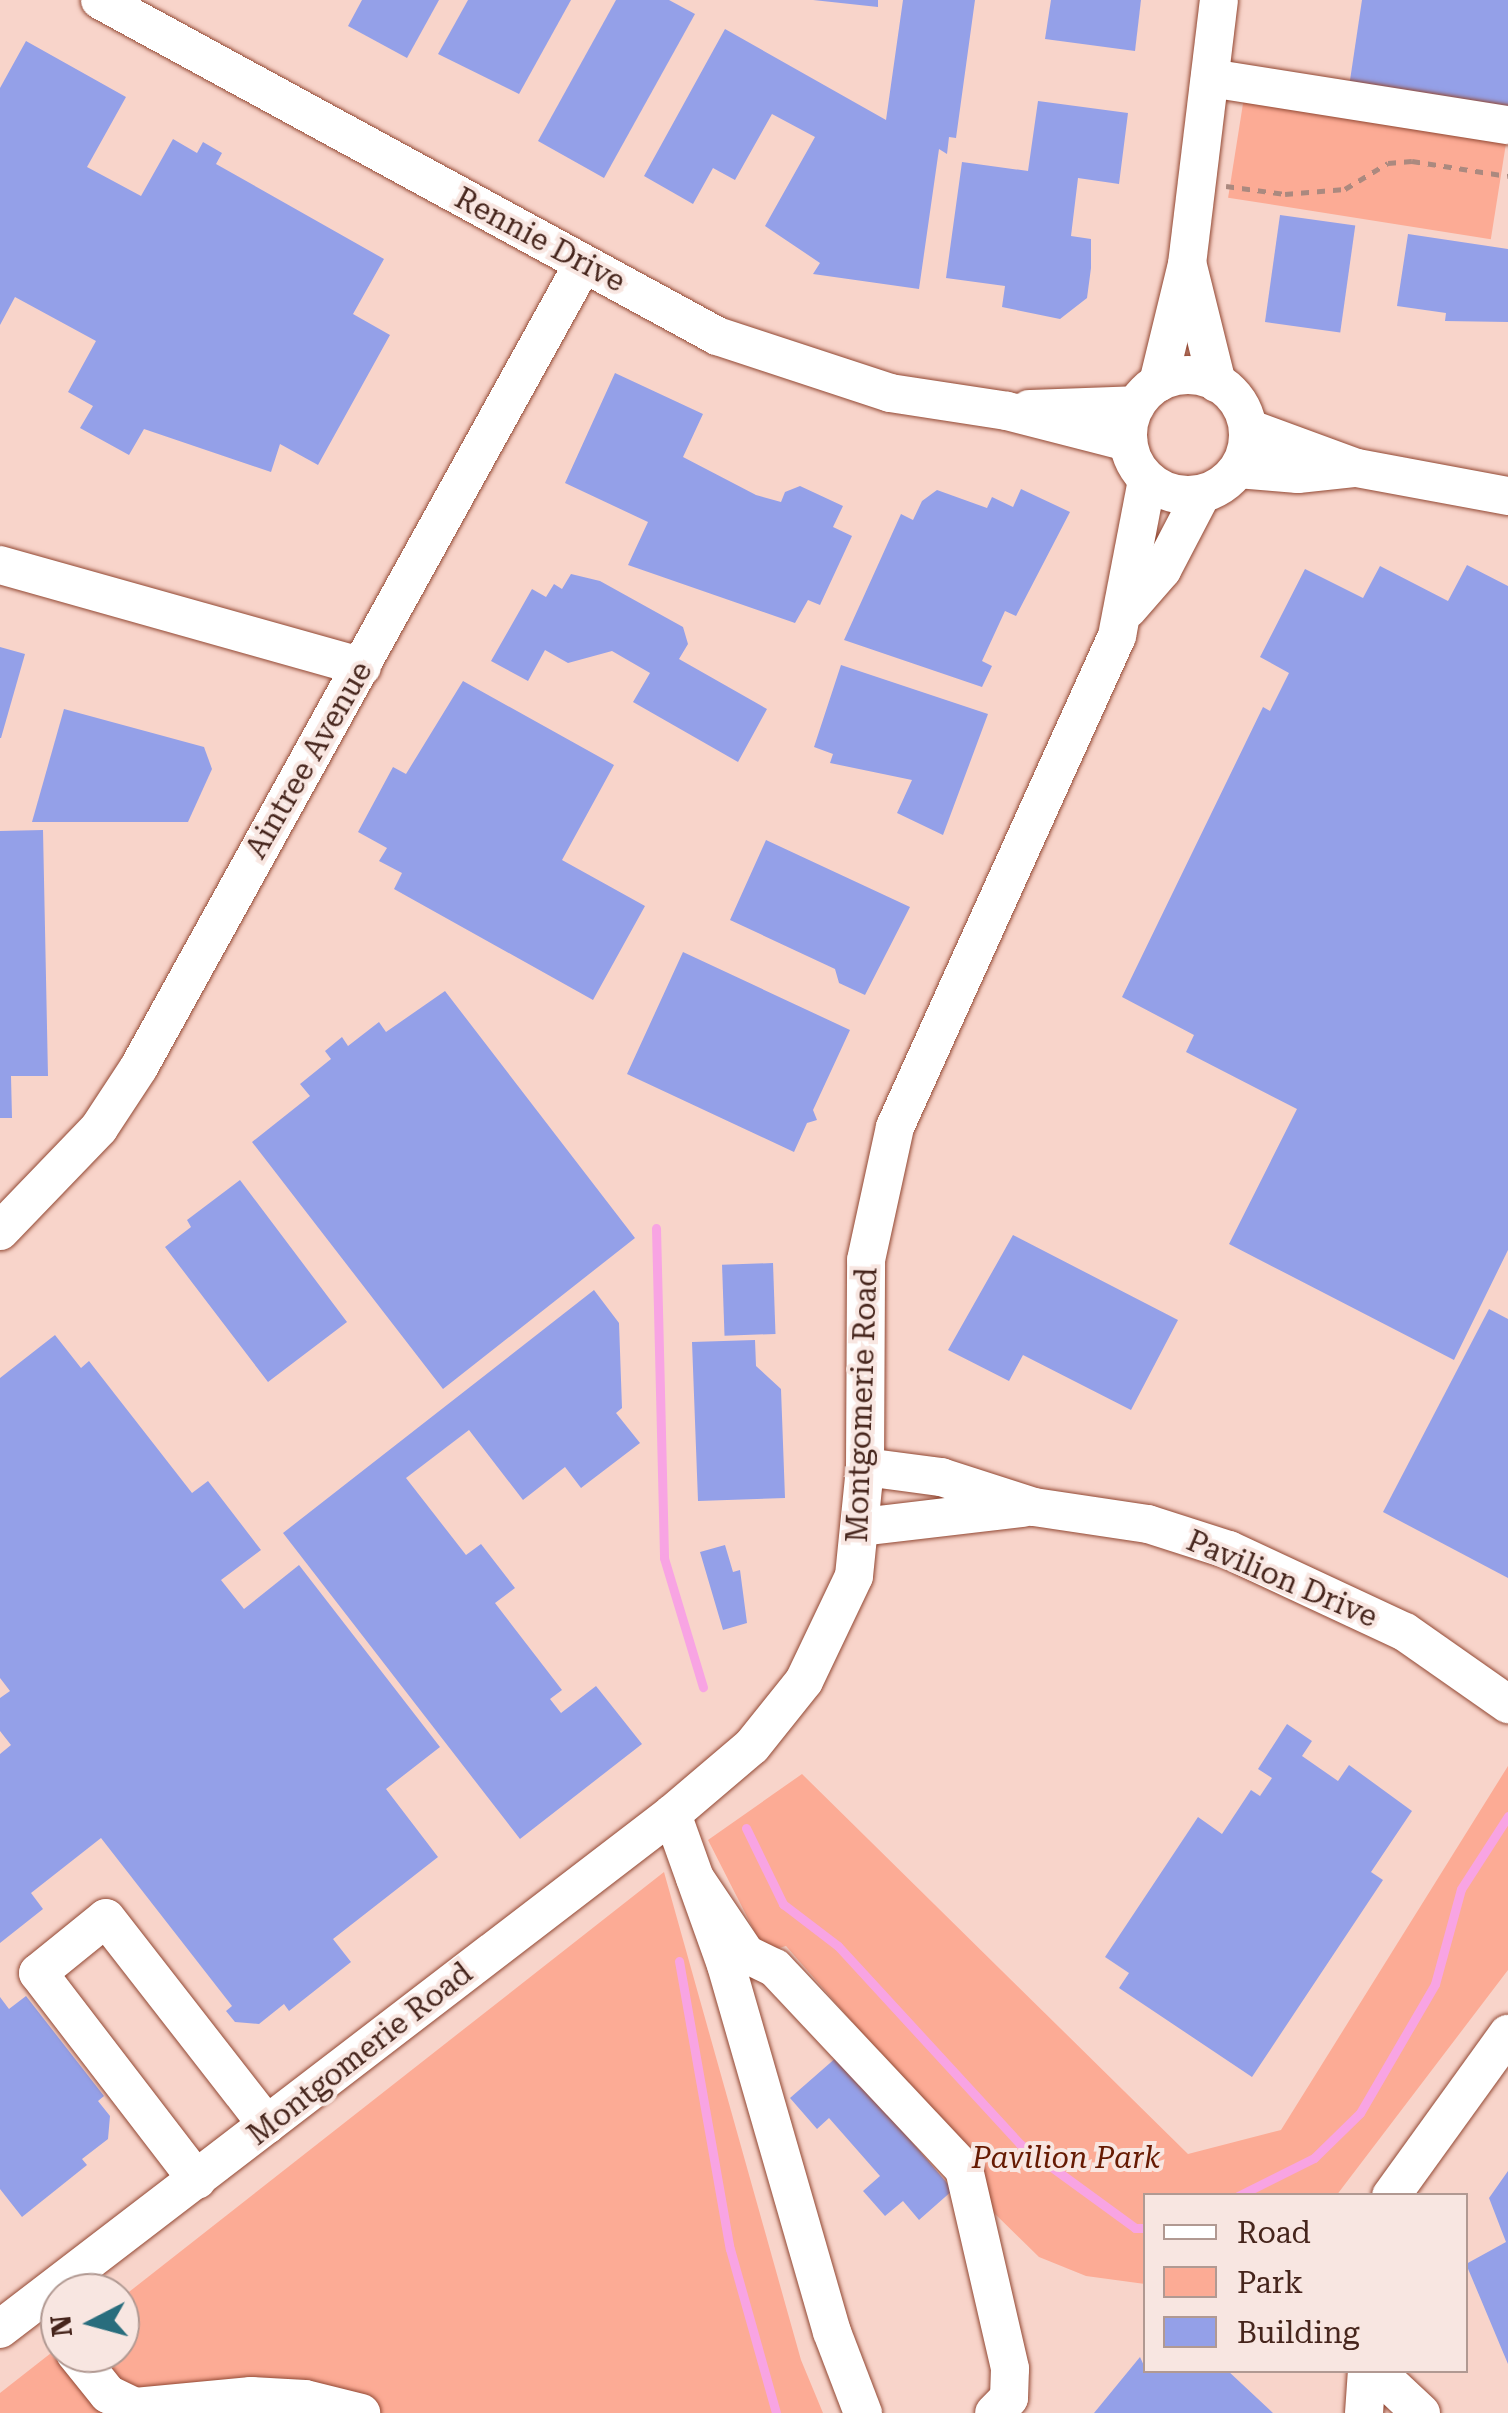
<!DOCTYPE html>
<style>
body{margin:0}
#map{position:relative;width:1508px;height:2413px;overflow:hidden;background:#f8d4ca;font-family:"Roboto Serif",serif}
div>[style]{position:absolute}
.green>*{inset:0;background:#fcab95;transform-origin:0 0}
.stream>*{height:9px;margin:-4.5px;padding:0 4.5px;transform-origin:4.5px;border-radius:4.5px;background:#f8a4e3}
.building>*{inset:0;background:#94a0e8;transform-origin:0 0}
.path>*{height:5px;margin-top:-2.5px;transform-origin:0;background:repeating-linear-gradient(90deg,#ab897f 0 8px,transparent 0 16px)}
.roads{filter:drop-shadow(0 0 2px #924833) drop-shadow(0 0 2px #924833)}
.minor>*{height:38px;margin:-19px;padding:0 19px;transform-origin:19px;border-radius:19px;background:#fff}
.minor>.ring{margin:-19px;padding:0;box-sizing:content-box;background:none;border:38px solid #fff;border-radius:50%}
span{translate:-50% -50%;white-space:nowrap;text-align:center;line-height:1.15;-webkit-text-stroke:8px #f8e6e1;paint-order:stroke}
.street-label{font-size:30px;color:#46251c}
.park-label{font-size:30px;color:#661a02;font-style:italic}
.legend{position:absolute;left:1143px;top:2193px;width:325px;height:180px;box-sizing:border-box;background:#f8e6e1;border:2px solid #b19992;margin:0;padding:12px 18px;list-style:none;font-size:30px;color:#46251c}
.legend li{display:flex;align-items:center;gap:20px;height:50px}
.legend b{width:50px;border:2px solid #b19992}
.north{position:absolute;left:40px;top:2273px;width:100px;height:100px;box-sizing:border-box;background:#f8e6e1;border:2px solid #b19992;border-radius:50%;rotate:264deg;font-size:28px;font-weight:700;line-height:40px;text-align:center;color:#46251c}
.north::after{content:'';display:block;margin:auto;width:35px;height:45px;background:#296d7d;clip-path:polygon(50% 0,100% 100%,50% 72%,0 100%)}
</style>
<div id="map">
<div class="green">
<div style="left:1245px;top:91px;width:266px;height:108px;rotate:9deg"></div>
<div style="clip-path:polygon(1508px 1766px,1508px 1970px,1336px 2196px,1146px 2196px,1145px 2284px,1086px 2276px,1039px 2257px,989px 2208px,976px 2163px,786px 1946px,765px 1952px,708px 1840px,802px 1774px,1188px 2154px,1281px 2130px)"></div>
<div style="clip-path:polygon(664px 1872px,801px 2360px,823px 2413px,0 2413px,0 2393px,60px 2346px,60px 2353px,120px 2353px,120px 2299px)"></div>
</div>
<div class="stream">
<div style="left:656px;top:1228px;width:330px;rotate:88.6deg"></div>
<div style="left:664px;top:1558px;width:135px;rotate:73.2deg"></div>
<div style="left:746px;top:1828px;width:85px;rotate:64deg"></div>
<div style="left:783px;top:1904px;width:69px;rotate:37.4deg"></div>
<div style="left:838px;top:1946px;width:269px;rotate:47.4deg"></div>
<div style="left:1020px;top:2144px;width:142px;rotate:36.1deg"></div>
<div style="left:1135px;top:2228px;width:11px"></div>
<div style="left:679px;top:1961px;width:292px;rotate:80deg"></div>
<div style="left:730px;top:2249px;width:170px;rotate:74.3deg"></div>
<div style="left:1238px;top:2196px;width:85px;rotate:-26.6deg"></div>
<div style="left:1314px;top:2158px;width:64px;rotate:-44.4deg"></div>
<div style="left:1360px;top:2113px;width:149px;rotate:-59.8deg"></div>
<div style="left:1435px;top:1984px;width:98px;rotate:-74.7deg"></div>
<div style="left:1461px;top:1889px;width:87px;rotate:-57.2deg"></div>
</div>
<div class="building">
<div style="clip-path:polygon(362px 0,439px 0,407px 58px,348px 26px)"></div>
<div style="clip-path:polygon(468px 0,571px 0,519px 94px,438px 54px)"></div>
<div style="clip-path:polygon(616px 0,669px 0,695px 14px,604px 178px,538px 141px)"></div>
<div style="clip-path:polygon(813px 0,878px 0,878px 7px)"></div>
<div style="clip-path:polygon(903px 0,975px 0,956px 138px,949px 137px,947px 154px,939px 149px,919px 289px,813px 274px,820px 263px,765px 226px,815px 137px,772px 114px,735px 180px,713px 168px,693px 204px,644px 176px,725px 29px,886px 120px)"></div>
<div style="clip-path:polygon(1051px 0,1141px 0,1135px 51px,1045px 39px)"></div>
<div style="clip-path:polygon(1362px 0,1508px 0,1508px 111px,1349px 87px)"></div>
<div style="clip-path:polygon(26px 41px,126px 97px,87px 167px,141px 196px,173px 139px,197px 153px,203px 142px,222px 153px,216px 164px,384px 259px,353px 314px,390px 335px,318px 465px,280px 444px,271px 472px,144px 429px,129px 455px,80px 428px,93px 406px,68px 392px,96px 341px,15px 297px,0 325px,0 88px)"></div>
<div style="clip-path:polygon(1038px 101px,1128px 113px,1119px 184px,1078px 178px,1071px 236px,1091px 239px,1091px 268px,1087px 298px,1060px 319px,1002px 307px,1005px 286px,946px 278px,962px 162px,1028px 171px)"></div>
<div style="left:1280px;top:215px;width:76px;height:108px;rotate:8deg"></div>
<div style="clip-path:polygon(1408px 234px,1508px 249px,1508px 322px,1445px 321px,1446px 313px,1397px 306px)"></div>
<div style="clip-path:polygon(615px 373px,703px 414px,683px 457px,756px 495px,781px 502px,785px 492px,800px 486px,843px 506px,833px 527px,852px 536px,820px 605px,808px 600px,795px 623px,628px 565px,648px 522px,565px 483px)"></div>
<div style="clip-path:polygon(1021px 489px,1070px 512px,1016px 616px,1005px 611px,982px 661px,992px 666px,982px 687px,844px 640px,901px 514px,913px 520px,922px 501px,937px 490px,987px 508px,992px 497px,1013px 507px)"></div>
<div style="clip-path:polygon(1467px 565px,1508px 586px,1508px 1250px,1454px 1360px,1229px 1244px,1297px 1109px,1186px 1052px,1194px 1035px,1122px 997px,1263px 707px,1270px 711px,1289px 673px,1260px 657px,1305px 569px,1363px 598px,1380px 566px,1448px 601px)"></div>
<div style="clip-path:polygon(571px 574px,600px 581px,683px 627px,688px 644px,679px 659px,767px 709px,738px 762px,633px 702px,650px 673px,612px 651px,568px 663px,545px 650px,528px 681px,491px 661px,532px 589px,546px 597px,554px 584px,562px 589px)"></div>
<div style="clip-path:polygon(0 647px,25px 654px,1px 738px,0 738px)"></div>
<div style="clip-path:polygon(841px 665px,988px 714px,943px 835px,897px 813px,912px 780px,830px 763px,833px 754px,814px 747px)"></div>
<div style="clip-path:polygon(463px 681px,614px 765px,562px 860px,645px 906px,593px 1000px,394px 889px,402px 873px,379px 861px,387px 848px,358px 832px,393px 767px,406px 774px)"></div>
<div style="clip-path:polygon(64px 709px,204px 747px,212px 769px,188px 822px,32px 822px)"></div>
<div style="clip-path:polygon(43px 830px,48px 1076px,11px 1076px,12px 1118px,0 1118px,0 831px)"></div>
<div style="clip-path:polygon(766px 840px,910px 907px,865px 995px,839px 983px,835px 969px,730px 920px)"></div>
<div style="clip-path:polygon(683px 952px,850px 1030px,813px 1110px,817px 1120px,807px 1123px,794px 1152px,627px 1074px)"></div>
<div style="clip-path:polygon(445px 991px,635px 1238px,443px 1389px,252px 1142px,310px 1096px,300px 1084px,331px 1059px,325px 1051px,342px 1037px,348px 1046px,379px 1022px,386px 1032px)"></div>
<div style="clip-path:polygon(240px 1180px,347px 1322px,268px 1382px,165px 1247px,191px 1227px,187px 1220px)"></div>
<div style="clip-path:polygon(1013px 1235px,1178px 1320px,1131px 1410px,1023px 1355px,1009px 1381px,948px 1350px)"></div>
<div style="left:773px;top:1263px;width:71px;height:51px;rotate:88deg"></div>
<div style="clip-path:polygon(594px 1290px,619px 1323px,622px 1408px,616px 1413px,640px 1443px,581px 1488px,565px 1467px,523px 1500px,469px 1430px,406px 1478px,466px 1555px,481px 1544px,515px 1588px,495px 1603px,562px 1690px,550px 1699px,561px 1713px,596px 1686px,642px 1744px,520px 1839px,283px 1533px)"></div>
<div style="clip-path:polygon(1489px 1309px,1508px 1319px,1508px 1578px,1383px 1512px)"></div>
<div style="clip-path:polygon(55px 1335px,81px 1368px,89px 1361px,192px 1493px,208px 1481px,261px 1550px,221px 1580px,244px 1609px,299px 1565px,440px 1747px,386px 1789px,438px 1857px,333px 1939px,351px 1962px,289px 2011px,284px 2004px,259px 2024px,235px 2022px,226px 2011px,232px 2006px,101px 1838px,31px 1893px,43px 1909px,0 1943px,0 1754px,11px 1745px,0 1731px,0 1698px,10px 1691px,0 1678px,0 1378px)"></div>
<div style="clip-path:polygon(755px 1340px,756px 1366px,781px 1389px,785px 1498px,698px 1501px,692px 1342px)"></div>
<div style="clip-path:polygon(725px 1545px,733px 1572px,740px 1570px,747px 1623px,723px 1630px,700px 1552px)"></div>
<div style="clip-path:polygon(1287px 1724px,1312px 1741px,1302px 1756px,1338px 1781px,1349px 1765px,1412px 1811px,1371px 1872px,1383px 1880px,1252px 2077px,1119px 1988px,1129px 1973px,1105px 1957px,1198px 1817px,1222px 1834px,1251px 1790px,1260px 1796px,1272px 1778px,1258px 1769px)"></div>
<div style="clip-path:polygon(26px 1996px,104px 2096px,98px 2101px,110px 2116px,108px 2139px,82px 2159px,87px 2165px,22px 2217px,0 2189px,0 1997px,9px 2009px)"></div>
<div style="clip-path:polygon(838px 2056px,953px 2190px,919px 2220px,903px 2201px,885px 2216px,863px 2191px,880px 2176px,829px 2118px,817px 2129px,790px 2098px)"></div>
<div style="clip-path:polygon(1508px 2171px,1508px 2364px,1466px 2264px,1506px 2242px,1489px 2198px)"></div>
<div style="clip-path:polygon(1140px 2357px,1146px 2370px,1227px 2370px,1273px 2413px,1094px 2413px)"></div>
</div>
<div class="path">
<div style="left:1226px;top:186px;width:60px;rotate:7.7deg"></div>
<div style="left:1285px;top:194px;width:60px;rotate:-4.8deg"></div>
<div style="left:1345px;top:189px;width:50px;rotate:-31.2deg"></div>
<div style="left:1388px;top:163px;width:24px;rotate:-5deg"></div>
<div style="left:1412px;top:161px;width:97px;rotate:8.9deg"></div>
</div>
<div class="roads">
<div class="minor">
<div style="left:100px;top:0;width:703px;rotate:28.57deg"></div>
<div style="left:717px;top:336px;width:182px;rotate:18.2deg"></div>
<div style="left:890px;top:393px;width:118px;rotate:8.7deg"></div>
<div style="left:1007px;top:411px;width:125px;rotate:14.4deg"></div>
<div style="left:1210px;top:78px;width:302px;rotate:9deg"></div>
<div style="left:1188px;top:266px;width:121px;rotate:76.1deg"></div>
<div class="ring" style="left:1128px;top:375px;width:82px;height:82px"></div>
<div style="left:1158px;top:383px;width:122px;rotate:-76.3deg"></div>
<div style="left:1187px;top:264px;width:266px;rotate:-83.1deg"></div>
<div style="left:1029px;top:409px;width:107px;rotate:-2.1deg"></div>
<div style="left:1248px;top:428px;width:116px;rotate:20.2deg"></div>
<div style="left:1357px;top:468px;width:154px;rotate:10.5deg"></div>
<div style="left:1238px;top:469px;width:60px;rotate:4.8deg"></div>
<div style="left:1298px;top:474px;width:56px;rotate:-6.1deg"></div>
<div style="left:0;top:565px;width:376px;rotate:15.7deg"></div>
<div style="left:1128px;top:609px;width:52px;rotate:-48.9deg"></div>
<div style="left:1162px;top:570px;width:85px;rotate:-62.5deg"></div>
<div style="left:0;top:1231px;width:143px;rotate:-46.1deg"></div>
<div style="left:99px;top:1128px;width:73px;rotate:-56.7deg"></div>
<div style="left:139px;top:1067px;width:918px;rotate:-61.06deg"></div>
<div style="left:865px;top:1467px;width:77px;rotate:7.5deg"></div>
<div style="left:941px;top:1477px;width:98px;rotate:17.9deg"></div>
<div style="left:1034px;top:1507px;width:115px;rotate:8.5deg"></div>
<div style="left:1148px;top:1524px;width:85px;rotate:17.8deg"></div>
<div style="left:1229px;top:1550px;width:194px;rotate:25deg"></div>
<div style="left:1405px;top:1632px;width:126px;rotate:35deg"></div>
<div style="left:861px;top:1527px;width:163px;rotate:-6.7deg"></div>
<div style="left:672px;top:1814px;width:160px;rotate:70.3deg"></div>
<div style="left:726px;top:1965px;width:382px;rotate:73.9deg"></div>
<div style="left:832px;top:2332px;width:87px;rotate:69.1deg"></div>
<div style="left:695px;top:1878px;width:92px;rotate:56.1deg"></div>
<div style="left:746px;top:1954px;width:32px;rotate:26deg"></div>
<div style="left:775px;top:1968px;width:276px;rotate:46.8deg"></div>
<div style="left:964px;top:2169px;width:205px;rotate:77deg"></div>
<div style="left:1010px;top:2369px;width:29px;rotate:92deg"></div>
<div style="left:1009px;top:2398px;width:21px;rotate:135deg"></div>
<div style="left:197px;top:2180px;width:261px;rotate:-127.5deg"></div>
<div style="left:38px;top:1973px;width:87px;rotate:-39deg"></div>
<div style="left:106px;top:1918px;width:262px;rotate:52.1deg"></div>
<div style="left:1391px;top:2196px;width:200px;rotate:-54.2deg"></div>
<div style="left:0;top:2329px;width:847px;rotate:-37.47deg"></div>
<div style="left:672px;top:1814px;width:105px;rotate:-40.4deg"></div>
<div style="left:752px;top:1746px;width:83px;rotate:-51.3deg"></div>
<div style="left:804px;top:1681px;width:116px;rotate:-64.5deg"></div>
<div style="left:854px;top:1576px;width:110px;rotate:-84.2deg"></div>
<div style="left:865px;top:1467px;width:207px;rotate:-89.7deg"></div>
<div style="left:866px;top:1260px;width:136px;rotate:-77.7deg"></div>
<div style="left:895px;top:1127px;width:539px;rotate:-65.67deg"></div>
<div style="left:1117px;top:636px;width:159px;rotate:-79.1deg"></div>
<div style="left:75px;top:2353px;width:53px;rotate:51.2deg"></div>
<div style="left:108px;top:2394px;width:30px;rotate:26deg"></div>
<div style="left:135px;top:2407px;width:117px;rotate:-5.4deg"></div>
<div style="left:251px;top:2396px;width:54px;rotate:3.2deg"></div>
<div style="left:305px;top:2399px;width:58px;rotate:14deg"></div>
<div style="left:1375px;top:2370px;width:63px;rotate:43.1deg"></div>
<div style="left:1364px;top:2413px;width:43px;rotate:-86deg"></div>
</div>
</div>
<div class="street-label">
<span style="left:540px;top:240px;rotate:28deg">Rennie Drive</span>
<span style="left:309px;top:760px;rotate:-60deg">Aintree Avenue</span>
<span style="left:862px;top:1405px;rotate:-88deg">Montgomerie Road</span>
<span style="left:1282px;top:1579px;rotate:23deg">Pavilion Drive</span>
<span style="left:360px;top:2054px;rotate:-38deg">Montgomerie Road</span>
</div>
<div class="park-label">
<span style="left:1066px;top:2158px">Pavilion Park</span>
</div>
<ul class="legend">
<li><b style="height:12px;background:#fff"></b>Road</li>
<li><b style="height:28px;background:#fcab95"></b>Park</li>
<li><b style="height:28px;background:#94a0e8"></b>Building</li>
</ul>
<div class="north">N</div>
</div>
